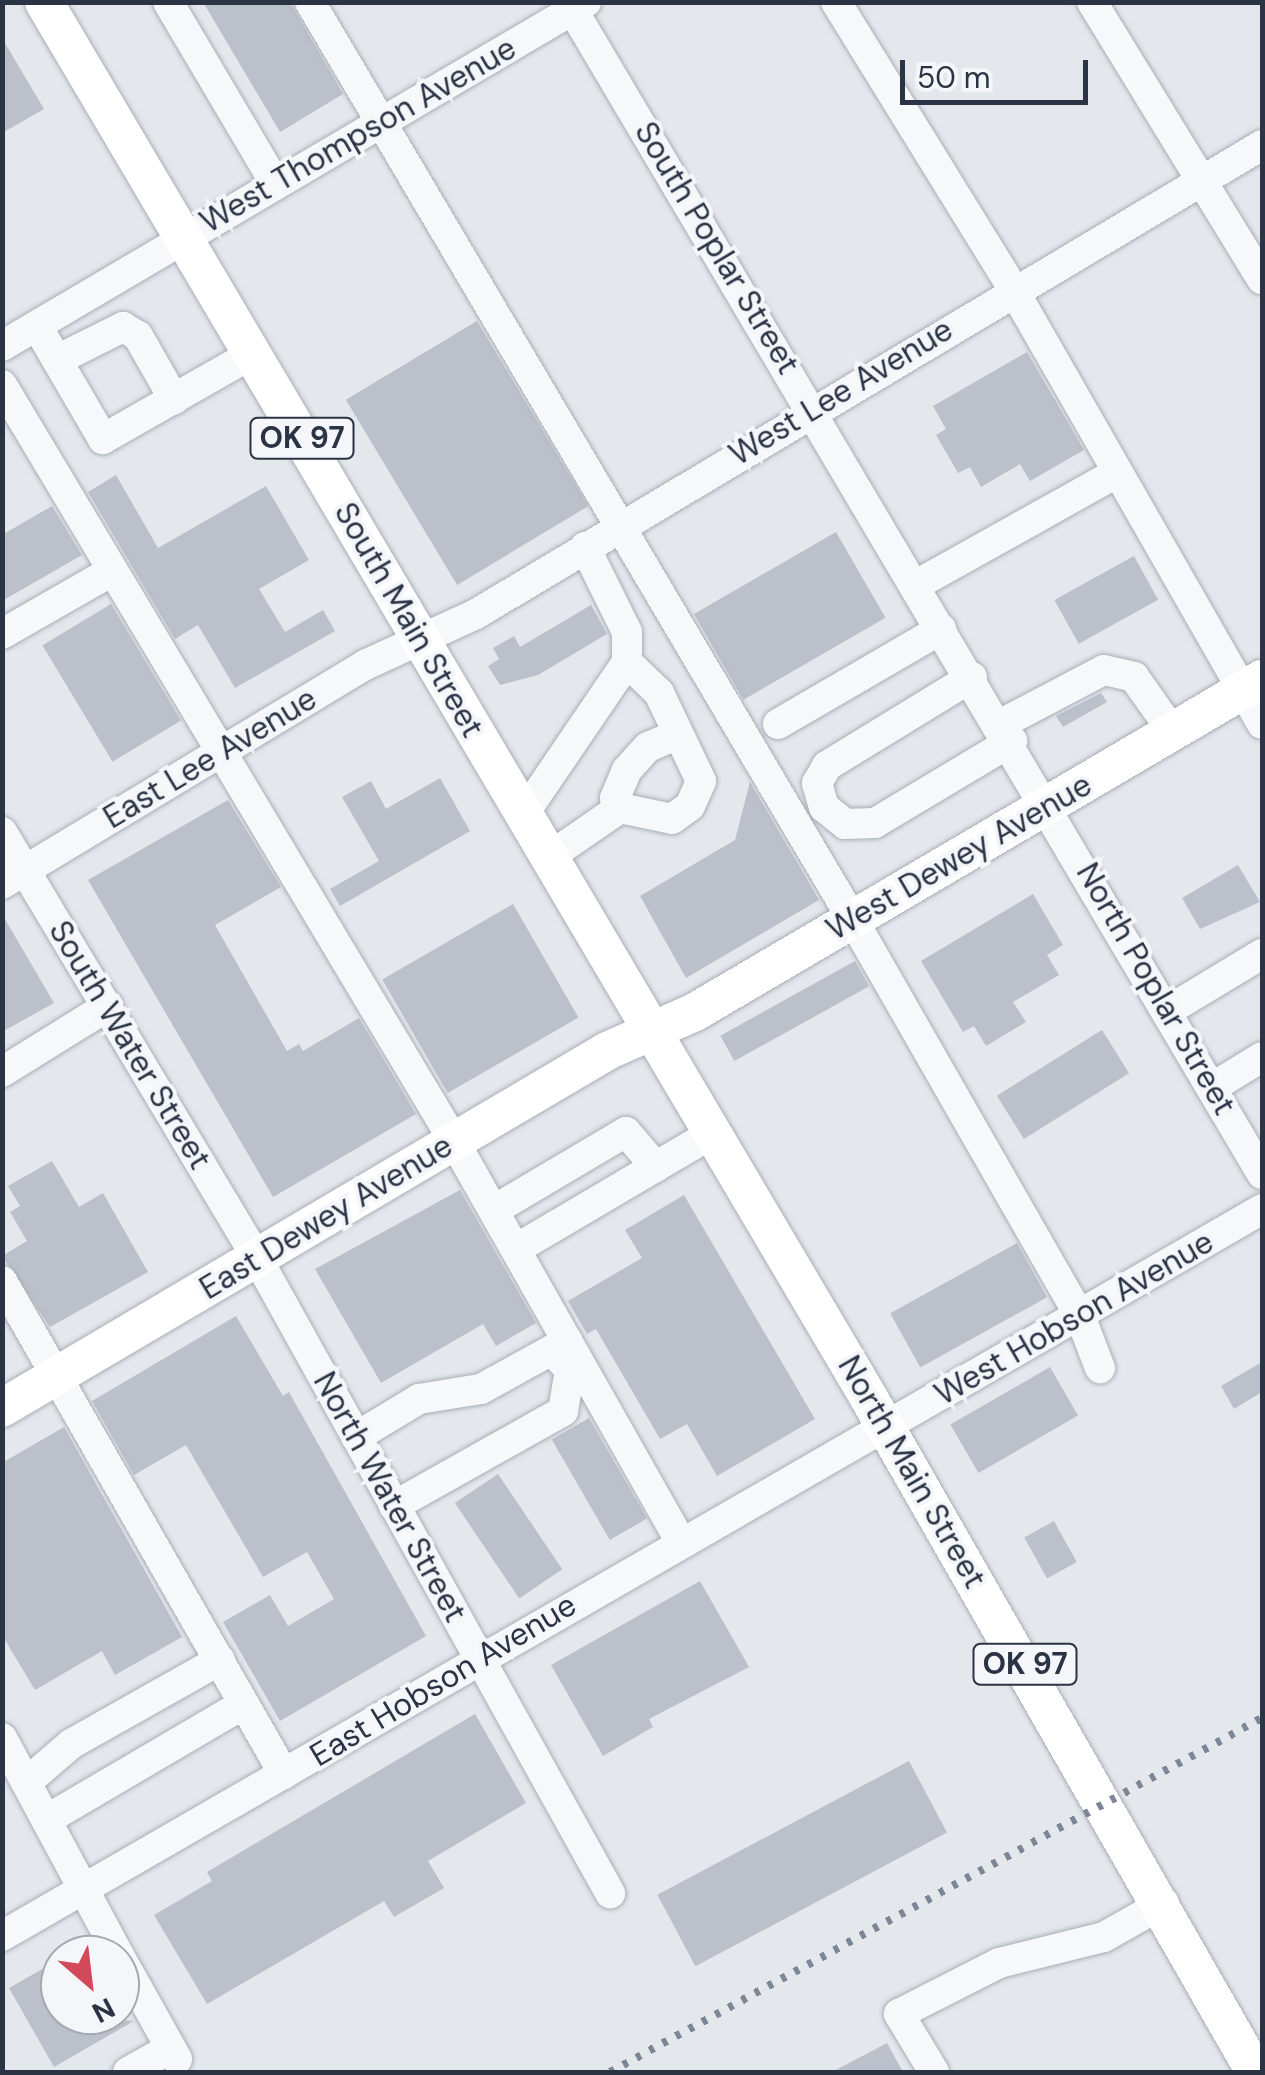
<!DOCTYPE html>
<style>
body{margin:0}
#map{position:relative;width:1265px;height:2075px;overflow:hidden;background:#e4e7ec;font-family:"DM Sans",sans-serif}
div>[style]{position:absolute}
.building>*{inset:0;background:#bbc0ca;transform-origin:0 0}
.roads{filter:drop-shadow(0 0 2px #a9aeb7) drop-shadow(0 0 2px #a9aeb7)}
.minor>*{height:30px;margin:-15px;padding:0 15px;transform-origin:15px;border-radius:15px;background:#f7f8fa}
.major>*{height:38px;margin:-19px;padding:0 19px;transform-origin:19px;border-radius:19px;background:#fff}
.rail>*{height:8px;margin-top:-4px;transform-origin:0;background:repeating-linear-gradient(90deg,#7d8696 0 5px,transparent 0 15px)}
span{translate:-50% -50%;white-space:nowrap;text-align:center;line-height:1.15;-webkit-text-stroke:8px #f4f6f9;paint-order:stroke}
.shield-label span{padding:2px 8px;background:#f4f6f9;border:2px solid;border-radius:8px;-webkit-text-stroke-width:0}
.shield-label{font-size:30px;color:#2b3445;font-weight:700}
.street-label{font-size:32px;color:#2b3445}
.frame{position:absolute;inset:0;border:5px solid #2b3445;pointer-events:none}
.north{position:absolute;left:40px;top:1935px;width:100px;height:100px;box-sizing:border-box;background:#f4f6f9;border:2px solid #a4a8b1;border-radius:50%;rotate:152deg;font-size:28px;font-weight:700;line-height:40px;text-align:center;color:#2b3445}
.north::after{content:'';display:block;margin:auto;width:35px;height:45px;background:#d1495b;clip-path:polygon(50% 0,100% 100%,50% 72%,0 100%)}
.scale{position:absolute;left:900px;top:60px;width:188px;height:45px;box-sizing:border-box;border:5px solid #2b3445;border-top:0;padding-left:12px;font-size:30px;line-height:35px;white-space:nowrap;color:#2b3445;-webkit-text-stroke:8px #f4f6f9;paint-order:stroke}
</style>
<div id="map">
<div class="building">
<div style="clip-path:polygon(203px 2px,290px 2px,343px 94px,280px 132px)"></div>
<div style="clip-path:polygon(2px 38px,44px 109px,2px 133px)"></div>
<div style="left:477px;top:321px;width:216px;height:153px;rotate:59deg"></div>
<div style="clip-path:polygon(1027px 352px,1084px 450px,1030px 481px,1020px 464px,981px 487px,970px 467px,958px 473px,936px 435px,946px 429px,933px 406px)"></div>
<div style="clip-path:polygon(116px 475px,158px 548px,266px 486px,309px 560px,259px 589px,285px 632px,323px 610px,335px 631px,235px 688px,198px 625px,175px 639px,88px 492px)"></div>
<div style="clip-path:polygon(52px 506px,82px 555px,2px 601px,2px 535px)"></div>
<div style="left:836px;top:532px;width:99px;height:164px;rotate:60deg"></div>
<div style="left:1134px;top:556px;width:50px;height:91px;rotate:61deg"></div>
<div style="left:111px;top:604px;width:136px;height:80px;rotate:59deg"></div>
<div style="clip-path:polygon(591px 605px,607px 634px,538px 675px,500px 685px,488px 666px,499px 659px,493px 648px,514px 636px,520px 647px)"></div>
<div style="clip-path:polygon(1101px 693px,1107px 702px,1063px 727px,1056px 716px)"></div>
<div style="clip-path:polygon(440px 778px,470px 831px,340px 906px,330px 889px,379px 861px,342px 797px,371px 781px,386px 809px)"></div>
<div style="clip-path:polygon(750px 782px,819px 900px,686px 978px,640px 896px,735px 840px)"></div>
<div style="clip-path:polygon(228px 800px,281px 887px,215px 925px,287px 1051px,299px 1044px,303px 1051px,359px 1018px,416px 1114px,273px 1197px,88px 880px)"></div>
<div style="clip-path:polygon(1238px 865px,1260px 902px,1200px 929px,1182px 898px)"></div>
<div style="clip-path:polygon(1033px 894px,1063px 945px,1047px 955px,1059px 975px,1013px 1002px,1026px 1022px,986px 1046px,974px 1026px,963px 1032px,921px 961px)"></div>
<div style="left:513px;top:904px;width:131px;height:151px;rotate:60deg"></div>
<div style="clip-path:polygon(2px 914px,54px 1003px,2px 1032px)"></div>
<div style="left:855px;top:961px;width:29px;height:154px;rotate:61deg"></div>
<div style="left:1102px;top:1030px;width:51px;height:124px;rotate:58deg"></div>
<div style="clip-path:polygon(52px 1161px,79px 1207px,103px 1193px,148px 1272px,50px 1327px,2px 1256px,27px 1241px,10px 1212px,20px 1206px,8px 1186px)"></div>
<div style="clip-path:polygon(460px 1190px,536px 1323px,496px 1346px,483px 1324px,381px 1383px,315px 1269px)"></div>
<div style="clip-path:polygon(684px 1195px,815px 1419px,717px 1476px,687px 1424px,660px 1439px,596px 1329px,587px 1334px,568px 1301px,642px 1258px,625px 1230px)"></div>
<div style="left:1017px;top:1243px;width:62px;height:145px;rotate:61deg"></div>
<div style="clip-path:polygon(236px 1316px,283px 1396px,289px 1392px,426px 1636px,280px 1721px,223px 1622px,270px 1595px,288px 1626px,334px 1599px,307px 1552px,263px 1577px,186px 1445px,134px 1475px,92px 1401px)"></div>
<div style="clip-path:polygon(1262px 1362px,1262px 1392px,1234px 1409px,1221px 1386px)"></div>
<div style="left:1050px;top:1367px;width:56px;height:115px;rotate:60deg"></div>
<div style="left:589px;top:1418px;width:116px;height:43px;rotate:60deg"></div>
<div style="clip-path:polygon(64px 1427px,182px 1637px,115px 1675px,102px 1651px,35px 1690px,2px 1635px,2px 1463px)"></div>
<div style="left:498px;top:1474px;width:115px;height:52px;rotate:56deg"></div>
<div style="left:1054px;top:1521px;width:47px;height:34px;rotate:61deg"></div>
<div style="clip-path:polygon(700px 1581px,749px 1667px,649px 1719px,653px 1727px,603px 1756px,551px 1665px)"></div>
<div style="clip-path:polygon(475px 1714px,526px 1803px,428px 1861px,444px 1888px,394px 1917px,384px 1901px,207px 2004px,154px 1915px,212px 1881px,207px 1872px)"></div>
<div style="left:909px;top:1761px;width:81px;height:285px;rotate:62deg"></div>
<div style="clip-path:polygon(60px 1959px,60px 2015px,134px 2021px,54px 2067px,9px 1988px)"></div>
<div style="clip-path:polygon(887px 2043px,903px 2072px,832px 2072px)"></div>
</div>
<div class="roads">
<div class="minor">
<div style="left:168px;top:2px;width:210px;rotate:59.4deg"></div>
<div style="left:310px;top:2px;width:1067px;rotate:59.4deg"></div>
<div style="left:853px;top:920px;width:456px;rotate:60.2deg"></div>
<div style="left:1080px;top:1316px;width:56px;rotate:69deg"></div>
<div style="left:568px;top:2px;width:1362px;rotate:59.37deg"></div>
<div style="left:836px;top:2px;width:337px;rotate:58.3deg"></div>
<div style="left:1013px;top:289px;width:501px;rotate:60.21deg"></div>
<div style="left:1092px;top:2px;width:325px;rotate:58.5deg"></div>
<div style="left:37px;top:326px;width:131px;rotate:59.7deg"></div>
<div style="left:103px;top:439px;width:172px;rotate:-29.7deg"></div>
<div style="left:2px;top:346px;width:678px;rotate:-30.5deg"></div>
<div style="left:57px;top:360px;width:74px;rotate:-26.6deg"></div>
<div style="left:123px;top:327px;width:17px;rotate:31deg"></div>
<div style="left:138px;top:336px;width:73px;rotate:60.3deg"></div>
<div style="left:2px;top:385px;width:881px;rotate:59.13deg"></div>
<div style="left:454px;top:1141px;width:459px;rotate:60.5deg"></div>
<div style="left:916px;top:585px;width:231px;rotate:-29.2deg"></div>
<div style="left:2px;top:634px;width:127px;rotate:-29.8deg"></div>
<div style="left:972px;top:677px;width:170px;rotate:148.5deg"></div>
<div style="left:827px;top:766px;width:20px;rotate:120deg"></div>
<div style="left:817px;top:783px;width:25px;rotate:74deg"></div>
<div style="left:824px;top:807px;width:27px;rotate:39deg"></div>
<div style="left:845px;top:824px;width:30px;rotate:-2deg"></div>
<div style="left:875px;top:823px;width:160px;rotate:-30.9deg"></div>
<div style="left:778px;top:724px;width:189px;rotate:-30.2deg"></div>
<div style="left:1001px;top:724px;width:116px;rotate:-27.7deg"></div>
<div style="left:1104px;top:670px;width:31px;rotate:13deg"></div>
<div style="left:1134px;top:677px;width:67px;rotate:54.7deg"></div>
<div style="left:620px;top:808px;width:11px;rotate:-117deg"></div>
<div style="left:615px;top:798px;width:30px;rotate:-67deg"></div>
<div style="left:627px;top:770px;width:31px;rotate:-48deg"></div>
<div style="left:648px;top:747px;width:30px;rotate:-23deg"></div>
<div style="left:523px;top:815px;width:185px;rotate:-55.8deg"></div>
<div style="left:627px;top:662px;width:30px;rotate:-90deg"></div>
<div style="left:627px;top:632px;width:95px;rotate:-116.3deg"></div>
<div style="left:2px;top:832px;width:496px;rotate:59.1deg"></div>
<div style="left:257px;top:1258px;width:727px;rotate:60.93deg"></div>
<div style="left:549px;top:857px;width:86px;rotate:-34.6deg"></div>
<div style="left:620px;top:808px;width:53px;rotate:11.9deg"></div>
<div style="left:672px;top:819px;width:22px;rotate:-36deg"></div>
<div style="left:690px;top:806px;width:27px;rotate:-66deg"></div>
<div style="left:701px;top:781px;width:98px;rotate:-115.5deg"></div>
<div style="left:659px;top:693px;width:45px;rotate:-135.9deg"></div>
<div style="left:2px;top:884px;width:424px;rotate:-31.1deg"></div>
<div style="left:365px;top:665px;width:122px;rotate:-24.7deg"></div>
<div style="left:476px;top:614px;width:915px;rotate:-30.82deg"></div>
<div style="left:1169px;top:1010px;width:109px;rotate:-31.1deg"></div>
<div style="left:2px;top:1072px;width:125px;rotate:-31.9deg"></div>
<div style="left:1213px;top:1087px;width:57px;rotate:-31.5deg"></div>
<div style="left:494px;top:1210px;width:153px;rotate:-30.6deg"></div>
<div style="left:626px;top:1132px;width:46px;rotate:49.4deg"></div>
<div style="left:516px;top:1249px;width:229px;rotate:-30.5deg"></div>
<div style="left:2px;top:1281px;width:568px;rotate:60.23deg"></div>
<div style="left:356px;top:1437px;width:74px;rotate:-31.1deg"></div>
<div style="left:419px;top:1399px;width:63px;rotate:-9.2deg"></div>
<div style="left:481px;top:1389px;width:99px;rotate:-28.9deg"></div>
<div style="left:394px;top:1506px;width:194px;rotate:-29.3deg"></div>
<div style="left:563px;top:1411px;width:42px;rotate:-80.3deg"></div>
<div style="left:570px;top:1370px;width:22px;rotate:-133deg"></div>
<div style="left:2px;top:1738px;width:247px;rotate:61.7deg"></div>
<div style="left:27px;top:1782px;width:58px;rotate:-40.8deg"></div>
<div style="left:71px;top:1744px;width:171px;rotate:-29.4deg"></div>
<div style="left:46px;top:1820px;width:229px;rotate:-30.4deg"></div>
<div style="left:2px;top:1936px;width:1455px;rotate:-29.98deg"></div>
<div style="left:120px;top:1957px;width:117px;rotate:60.8deg"></div>
<div style="left:128px;top:2072px;width:49px;rotate:-29.2deg"></div>
<div style="left:934px;top:2072px;width:68px;rotate:-121.1deg"></div>
<div style="left:899px;top:2014px;width:112px;rotate:-27deg"></div>
<div style="left:999px;top:1963px;width:108px;rotate:-13.9deg"></div>
<div style="left:1104px;top:1937px;width:69px;rotate:-29.5deg"></div>
</div>
<div class="major">
<div style="left:44px;top:2px;width:1624px;rotate:59.42deg"></div>
<div style="left:870px;top:1400px;width:774px;rotate:60.19deg"></div>
<div style="left:2px;top:1408px;width:702px;rotate:-30.54deg"></div>
<div style="left:607px;top:1051px;width:96px;rotate:-23.9deg"></div>
<div style="left:695px;top:1012px;width:658px;rotate:-30.43deg"></div>
</div>
</div>
<div class="rail">
<div style="left:610px;top:2072px;width:742px;rotate:-28.5deg"></div>
</div>
<div class="shield-label">
<span style="left:302px;top:438px">OK 97</span>
<span style="left:1025px;top:1664px">OK 97</span>
</div>
<div class="street-label">
<span style="left:358px;top:135px;rotate:-30deg">West Thompson Avenue</span>
<span style="left:717px;top:248px;rotate:59deg">South Poplar Street</span>
<span style="left:841px;top:392px;rotate:-31deg">West Lee Avenue</span>
<span style="left:409px;top:620px;rotate:60deg">South Main Street</span>
<span style="left:210px;top:758px;rotate:-31deg">East Lee Avenue</span>
<span style="left:959px;top:857px;rotate:-30deg">West Dewey Avenue</span>
<span style="left:1156px;top:989px;rotate:60deg">North Poplar Street</span>
<span style="left:130px;top:1045px;rotate:59deg">South Water Street</span>
<span style="left:326px;top:1217px;rotate:-31deg">East Dewey Avenue</span>
<span style="left:1074px;top:1318px;rotate:-30deg">West Hobson Avenue</span>
<span style="left:912px;top:1472px;rotate:60deg">North Main Street</span>
<span style="left:390px;top:1497px;rotate:61deg">North Water Street</span>
<span style="left:443px;top:1680px;rotate:-31deg">East Hobson Avenue</span>
</div>
<div class="frame"></div>
<div class="north">N</div>
<div class="scale">50 m</div>
</div>
